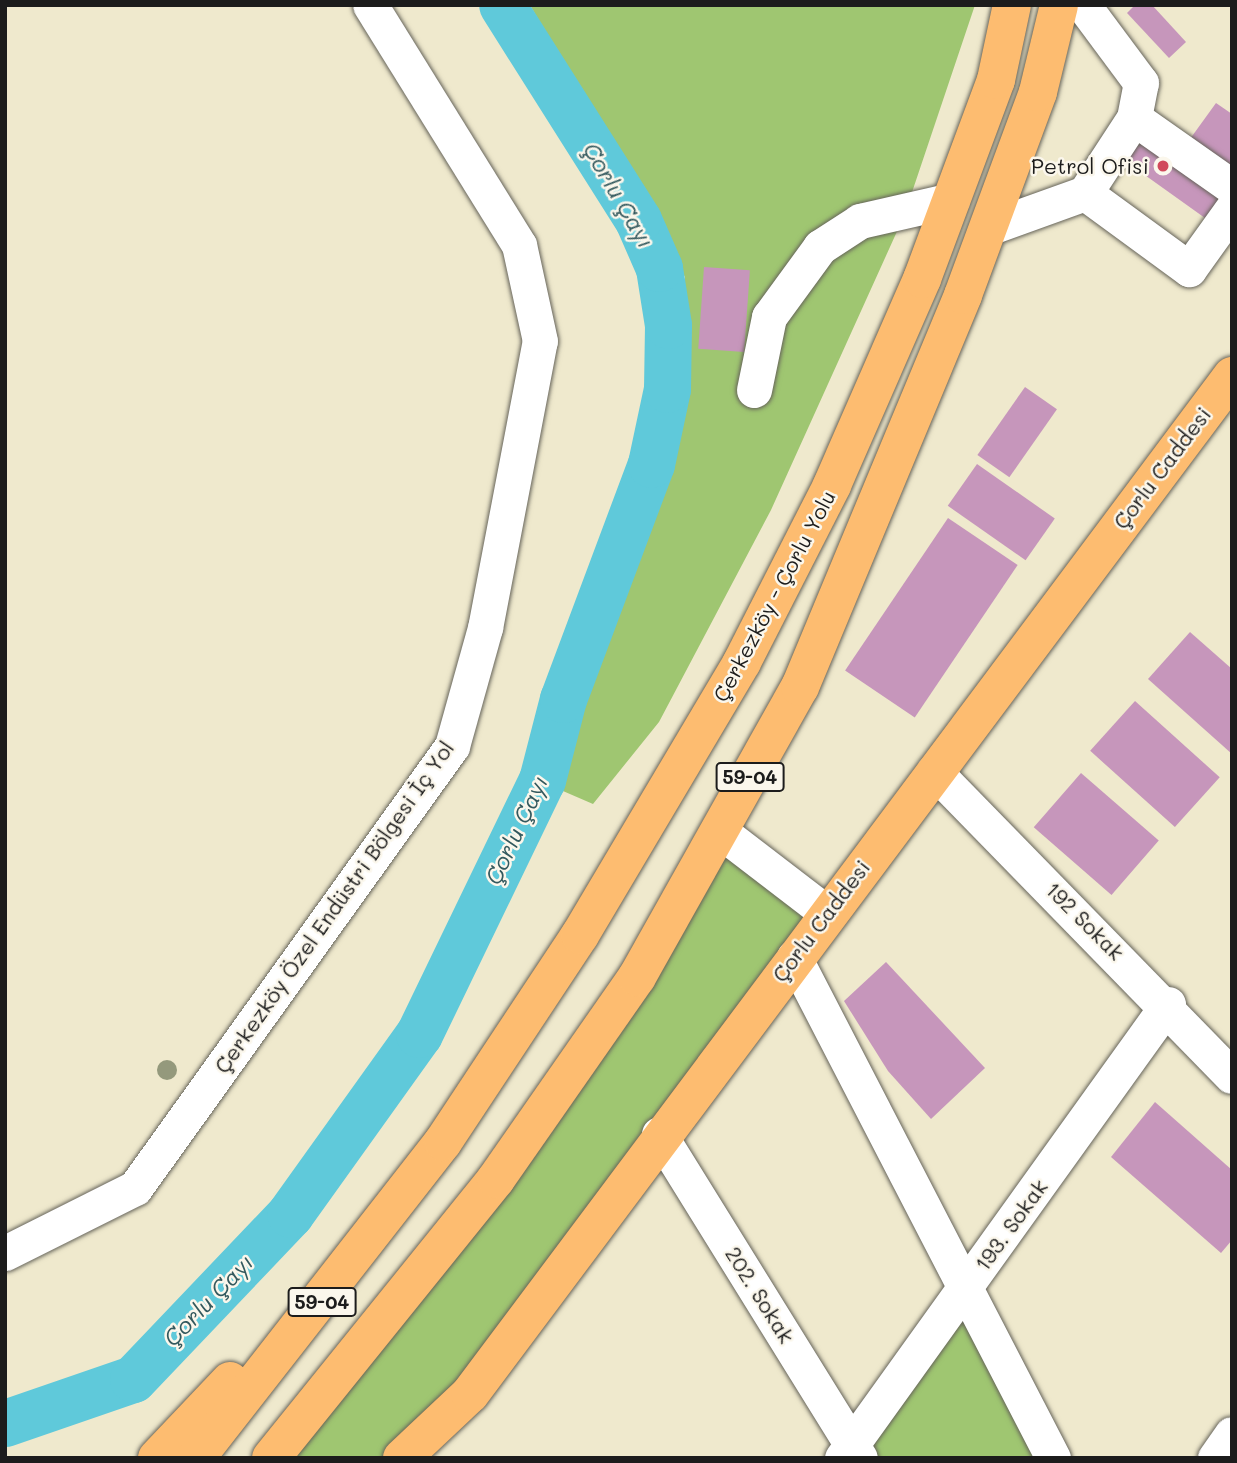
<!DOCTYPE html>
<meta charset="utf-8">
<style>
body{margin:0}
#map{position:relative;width:1237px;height:1463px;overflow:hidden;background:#efe9cd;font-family:Mali,sans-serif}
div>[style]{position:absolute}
.green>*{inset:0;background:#9fc671}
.river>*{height:47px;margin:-23.5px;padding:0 23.5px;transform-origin:23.5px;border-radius:23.5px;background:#5fc9da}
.building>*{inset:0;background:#c696bb;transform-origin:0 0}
.roads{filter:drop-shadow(0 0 2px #66645a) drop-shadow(0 0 2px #66645a)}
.minor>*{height:35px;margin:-17.5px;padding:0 17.5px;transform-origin:17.5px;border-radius:17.5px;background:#fff}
.major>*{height:38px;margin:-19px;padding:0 19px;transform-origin:19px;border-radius:19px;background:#fdbc70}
.trees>*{width:20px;height:20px;margin:-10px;border-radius:50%;background:#94997c}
.dots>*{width:19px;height:19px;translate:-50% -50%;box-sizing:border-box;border:4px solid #fbf7ec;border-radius:50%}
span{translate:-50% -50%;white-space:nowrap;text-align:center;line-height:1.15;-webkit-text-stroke:5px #fbf7ec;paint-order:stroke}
.shield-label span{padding:2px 5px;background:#fbf7ec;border:2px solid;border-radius:5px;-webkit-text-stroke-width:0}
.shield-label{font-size:19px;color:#1c1c1c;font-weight:700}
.poi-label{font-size:21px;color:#1c1c1c}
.right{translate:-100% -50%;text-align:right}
.street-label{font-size:21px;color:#1c1c1c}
.water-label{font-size:23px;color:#33595e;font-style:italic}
.frame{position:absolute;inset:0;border:7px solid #1c1c1c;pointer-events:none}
</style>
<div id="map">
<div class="green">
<div style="clip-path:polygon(530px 5px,975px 5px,904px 216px,771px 510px,659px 722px,593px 804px,556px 788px,598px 614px,662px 500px,685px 277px)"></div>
<div style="clip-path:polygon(722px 855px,817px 919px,464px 1390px,391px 1458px,284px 1458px)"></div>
<div style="clip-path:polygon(966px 1283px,1064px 1458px,826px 1458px)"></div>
</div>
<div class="river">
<div style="left:5px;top:1423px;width:135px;rotate:-19deg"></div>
<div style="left:133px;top:1379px;width:228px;rotate:-46.4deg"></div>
<div style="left:290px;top:1214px;width:221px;rotate:-54.4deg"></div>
<div style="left:419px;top:1034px;width:282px;rotate:-64.2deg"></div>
<div style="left:542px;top:780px;width:84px;rotate:-75.5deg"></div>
<div style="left:563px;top:699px;width:251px;rotate:-69.5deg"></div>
<div style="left:651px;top:464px;width:77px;rotate:-78deg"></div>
<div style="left:667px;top:389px;width:64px;rotate:-89.1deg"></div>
<div style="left:668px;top:325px;width:58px;rotate:-99deg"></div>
<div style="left:659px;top:268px;width:52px;rotate:-113.6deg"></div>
<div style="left:638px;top:220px;width:254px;rotate:-122.3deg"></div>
</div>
<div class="building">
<div style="clip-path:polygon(1135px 5px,1152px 5px,1186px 42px,1169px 58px,1127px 13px)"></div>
<div style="clip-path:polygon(1216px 103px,1232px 114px,1232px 181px,1205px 218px,1107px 148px,1126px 120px,1177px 157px)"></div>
<div style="left:704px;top:267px;width:46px;height:82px;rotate:4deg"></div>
<div style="left:1025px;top:387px;width:39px;height:83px;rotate:35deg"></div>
<div style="left:977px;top:464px;width:95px;height:51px;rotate:35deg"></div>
<div style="left:948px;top:518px;width:84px;height:184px;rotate:34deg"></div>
<div style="clip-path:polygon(1190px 632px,1232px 669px,1232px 754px,1148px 679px)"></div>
<div style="left:1135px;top:701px;width:114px;height:67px;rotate:42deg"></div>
<div style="left:1081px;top:773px;width:103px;height:72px;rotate:41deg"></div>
<div style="clip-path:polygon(886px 962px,985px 1068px,931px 1119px,888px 1071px,844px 1001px)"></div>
<div style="clip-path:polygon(1155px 1102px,1232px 1170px,1232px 1240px,1221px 1253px,1111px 1157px)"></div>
</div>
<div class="roads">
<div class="minor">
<div style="left:1134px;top:118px;width:120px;rotate:35.1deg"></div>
<div style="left:1085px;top:193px;width:129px;rotate:36.2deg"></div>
<div style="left:1189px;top:269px;width:74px;rotate:-54.4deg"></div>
<div style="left:988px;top:228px;width:103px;rotate:-19.8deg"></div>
<div style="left:1085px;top:193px;width:90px;rotate:-56.8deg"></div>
<div style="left:1134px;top:118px;width:36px;rotate:-79deg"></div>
<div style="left:1141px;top:83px;width:97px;rotate:-126.6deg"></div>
<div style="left:754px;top:390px;width:75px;rotate:-78.4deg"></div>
<div style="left:769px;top:317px;width:87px;rotate:-53.9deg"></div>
<div style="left:820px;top:247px;width:48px;rotate:-33deg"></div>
<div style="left:860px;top:221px;width:94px;rotate:-12.9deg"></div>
<div style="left:934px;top:771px;width:426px;rotate:45.7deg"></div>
<div style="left:720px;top:831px;width:135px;rotate:37.5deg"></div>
<div style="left:794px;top:957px;width:564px;rotate:62.66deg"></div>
<div style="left:659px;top:1134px;width:381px;rotate:58.2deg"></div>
<div style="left:5px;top:1253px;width:145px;rotate:-26.6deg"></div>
<div style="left:135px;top:1188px;width:544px;rotate:-54.35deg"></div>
<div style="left:452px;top:746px;width:123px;rotate:-74.4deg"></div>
<div style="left:485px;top:628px;width:292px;rotate:-79.2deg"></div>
<div style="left:540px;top:341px;width:98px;rotate:-102.3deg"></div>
<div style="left:519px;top:245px;width:282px;rotate:-121.8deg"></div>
<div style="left:842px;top:1458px;width:559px;rotate:-54.32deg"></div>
<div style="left:1215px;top:1458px;width:29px;rotate:-55deg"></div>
</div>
<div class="major">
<div style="left:157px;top:1458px;width:106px;rotate:-46.5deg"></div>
<div style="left:196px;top:1458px;width:401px;rotate:-52deg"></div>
<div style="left:443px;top:1142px;width:248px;rotate:-56.5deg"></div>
<div style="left:580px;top:935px;width:317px;rotate:-59.3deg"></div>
<div style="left:742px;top:662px;width:199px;rotate:-63deg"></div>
<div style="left:832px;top:485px;width:225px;rotate:-66.4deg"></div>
<div style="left:922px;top:279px;width:212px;rotate:-69.6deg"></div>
<div style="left:996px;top:80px;width:77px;rotate:-78deg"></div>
<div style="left:271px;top:1458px;width:358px;rotate:-51.1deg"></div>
<div style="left:496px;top:1179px;width:246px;rotate:-55.1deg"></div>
<div style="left:637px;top:977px;width:333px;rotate:-60.7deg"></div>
<div style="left:800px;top:687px;width:425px;rotate:-67.4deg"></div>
<div style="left:963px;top:295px;width:216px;rotate:-69.7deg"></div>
<div style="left:1038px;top:92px;width:89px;rotate:-76.4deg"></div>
<div style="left:402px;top:1458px;width:93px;rotate:-43.3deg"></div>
<div style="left:470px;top:1394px;width:1272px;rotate:-53.18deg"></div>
</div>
</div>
<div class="trees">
<div style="left:167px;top:1070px"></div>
</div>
<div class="dots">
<div style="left:1163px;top:166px;background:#d1495b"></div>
</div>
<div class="shield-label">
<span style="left:750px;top:777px">59-04</span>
<span style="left:322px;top:1302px">59-04</span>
</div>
<div class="poi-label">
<span class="right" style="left:1149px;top:166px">Petrol Ofisi</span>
</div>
<div class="street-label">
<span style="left:1162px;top:468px;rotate:-53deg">Çorlu Caddesi</span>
<span style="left:774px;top:596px;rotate:-62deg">Çerkezköy - Çorlu Yolu</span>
<span style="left:334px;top:907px;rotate:-55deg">Çerkezköy Özel Endüstri Bölgesi İç Yol</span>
<span style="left:821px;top:921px;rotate:-53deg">Çorlu Caddesi</span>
<span style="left:1085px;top:921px;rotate:45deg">192 Sokak</span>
<span style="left:1011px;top:1225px;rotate:-54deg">193. Sokak</span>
<span style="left:760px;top:1295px;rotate:58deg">202. Sokak</span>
</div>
<div class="water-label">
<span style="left:619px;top:195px;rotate:60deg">Çorlu Çayı</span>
<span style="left:516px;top:830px;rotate:-65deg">Çorlu Çayı</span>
<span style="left:208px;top:1300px;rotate:-46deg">Çorlu Çayı</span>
</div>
<div class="frame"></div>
</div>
